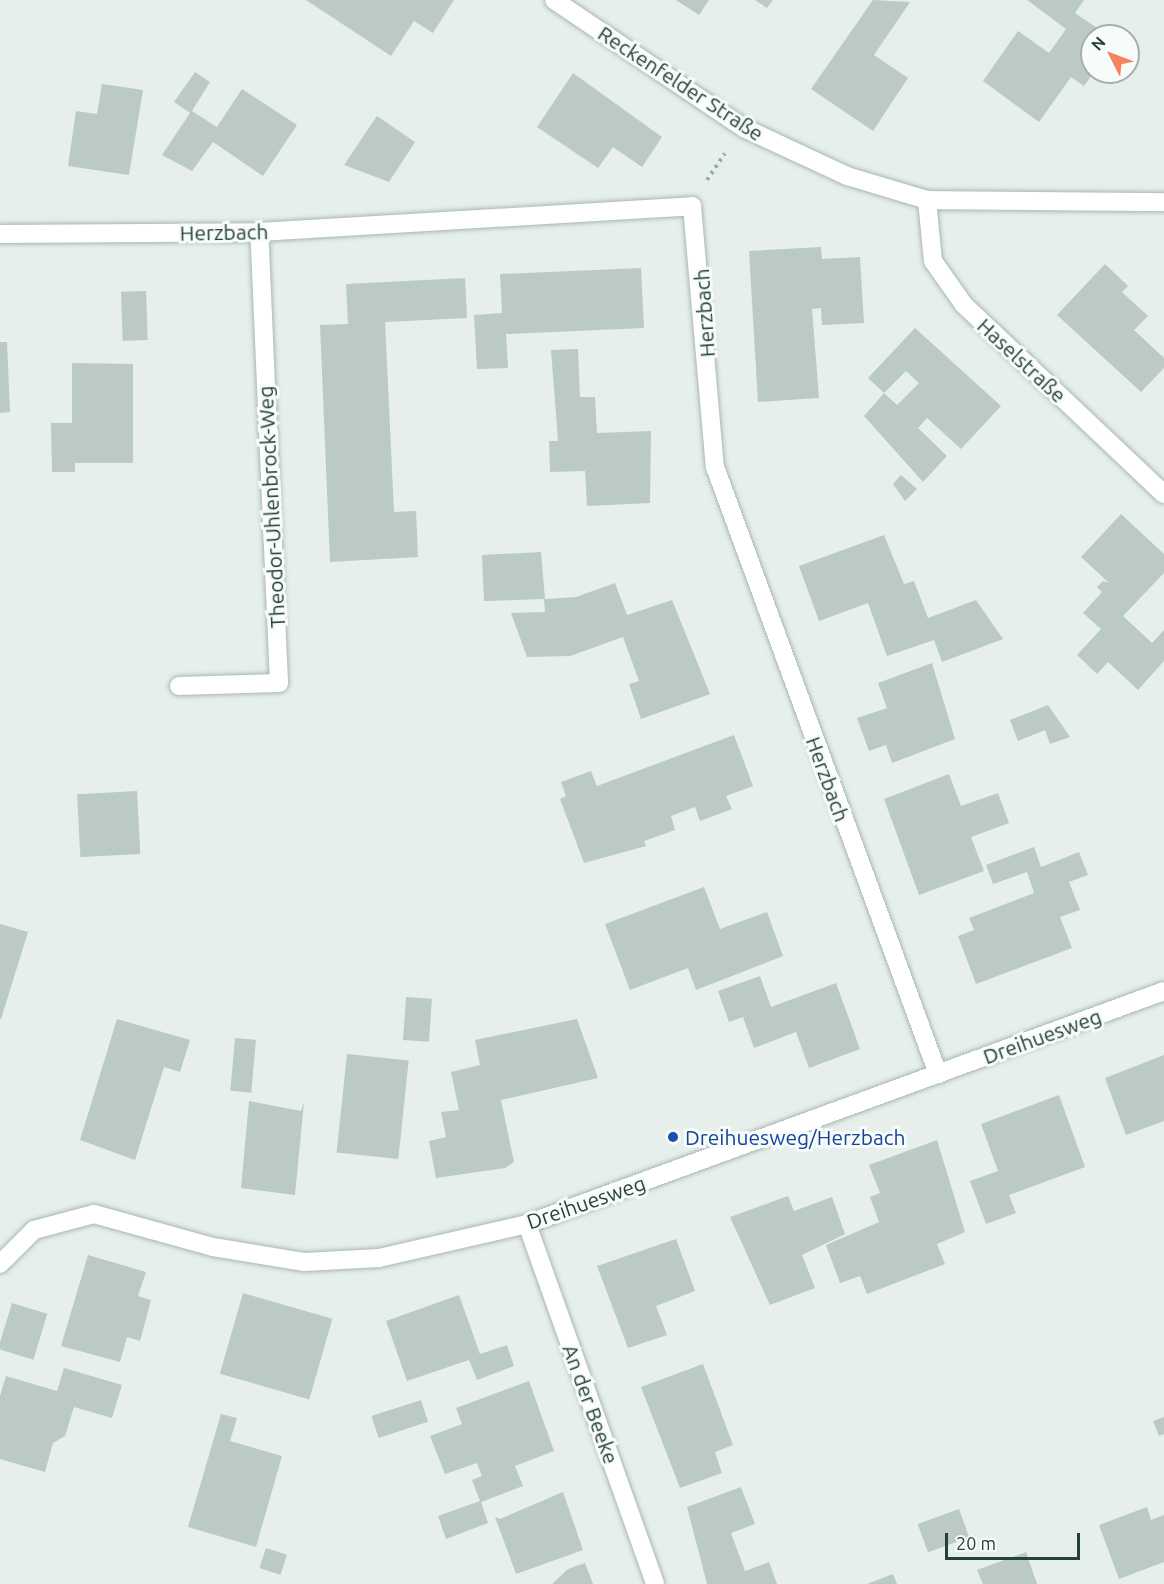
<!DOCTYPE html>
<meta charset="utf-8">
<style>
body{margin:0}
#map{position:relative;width:1164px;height:1584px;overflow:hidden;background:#e6efeb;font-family:Ubuntu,sans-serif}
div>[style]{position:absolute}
.building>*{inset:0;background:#bbcac4;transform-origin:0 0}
.path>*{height:4px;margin-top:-2px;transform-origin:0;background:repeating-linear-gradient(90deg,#86b3a5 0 3px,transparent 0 7.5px)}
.roads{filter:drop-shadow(0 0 2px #a8b8b2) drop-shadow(0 0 2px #a8b8b2)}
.street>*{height:18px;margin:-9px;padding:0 9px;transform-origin:9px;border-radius:9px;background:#fff}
.secondary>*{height:18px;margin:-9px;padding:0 9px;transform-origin:9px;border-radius:9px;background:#fff}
.dots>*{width:16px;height:16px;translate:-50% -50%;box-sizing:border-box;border:3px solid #f7fbf9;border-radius:50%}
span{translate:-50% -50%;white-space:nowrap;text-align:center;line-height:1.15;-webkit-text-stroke:6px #f7fbf9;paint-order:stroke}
.street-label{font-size:21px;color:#24423a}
.transit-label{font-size:21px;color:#164399}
.left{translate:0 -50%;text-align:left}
.north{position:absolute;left:1080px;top:24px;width:60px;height:60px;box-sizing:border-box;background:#f7fbf9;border:2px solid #a3b1ad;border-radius:50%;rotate:312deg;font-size:16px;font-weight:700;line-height:24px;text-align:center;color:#24423a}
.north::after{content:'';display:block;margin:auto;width:21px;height:27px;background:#f4845f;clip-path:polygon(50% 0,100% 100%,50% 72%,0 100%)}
.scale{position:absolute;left:945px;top:1533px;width:135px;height:27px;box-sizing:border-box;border:3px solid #24423a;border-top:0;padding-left:8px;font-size:18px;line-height:21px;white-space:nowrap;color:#24423a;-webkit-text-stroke:4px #f7fbf9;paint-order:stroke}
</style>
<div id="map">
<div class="building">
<div style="clip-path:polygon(306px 0,454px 0,433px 33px,414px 21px,391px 56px)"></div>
<div style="clip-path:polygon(676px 0,709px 0,699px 15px)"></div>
<div style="clip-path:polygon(755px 0,773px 0,767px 8px)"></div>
<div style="clip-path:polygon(873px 0,910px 2px,874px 55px,908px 78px,873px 131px,811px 89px)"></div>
<div style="clip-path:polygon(1027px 0,1084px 0,1075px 13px,1106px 34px,1092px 36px,1094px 72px,1084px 86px,1071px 77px,1039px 122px,983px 81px,1018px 31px,1049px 53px,1066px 29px)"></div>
<div style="clip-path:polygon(195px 72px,210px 82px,192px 111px,217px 127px,242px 89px,297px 125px,263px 176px,213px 142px,192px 171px,162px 155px,190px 113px,174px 102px)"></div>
<div style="clip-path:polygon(573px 73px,662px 137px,642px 167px,613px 147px,598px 168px,537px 127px)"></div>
<div style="clip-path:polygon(102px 84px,143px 90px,129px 175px,68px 166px,76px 111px,97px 114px)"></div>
<div style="clip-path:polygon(377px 116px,415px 142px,389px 182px,344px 165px)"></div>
<div style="clip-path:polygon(821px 247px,822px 259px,860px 257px,864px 323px,822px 325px,821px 308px,812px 309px,819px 398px,758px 402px,749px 251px)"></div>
<div style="clip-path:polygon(1105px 264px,1128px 286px,1122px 292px,1148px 316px,1134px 330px,1164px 358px,1164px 368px,1141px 392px,1057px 315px)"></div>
<div style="clip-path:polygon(641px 268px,644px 328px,506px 334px,508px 368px,477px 369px,474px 315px,502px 313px,500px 274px)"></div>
<div style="clip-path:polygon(465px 278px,467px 318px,385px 322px,394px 512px,416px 511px,418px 557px,330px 562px,320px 325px,348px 324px,346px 284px)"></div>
<div style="left:146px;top:291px;width:49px;height:25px;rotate:88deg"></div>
<div style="clip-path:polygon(915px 328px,1001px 406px,961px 449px,927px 418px,918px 428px,947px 456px,923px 482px,864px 416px,884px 393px,897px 405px,919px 383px,906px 371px,884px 393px,868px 378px)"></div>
<div style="clip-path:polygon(0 342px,7px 342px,10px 412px,0 413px)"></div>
<div style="clip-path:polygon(578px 349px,580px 397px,595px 397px,597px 433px,651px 431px,650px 503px,587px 506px,585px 471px,550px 472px,549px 441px,558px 441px,551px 350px)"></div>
<div style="clip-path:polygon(72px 363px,133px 364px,133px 463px,75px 463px,75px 472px,52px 472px,51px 423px,72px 423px)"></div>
<div style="clip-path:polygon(901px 475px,917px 489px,905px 501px,893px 484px)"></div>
<div style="clip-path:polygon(1121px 514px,1164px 554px,1164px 573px,1123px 616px,1152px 643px,1164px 630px,1164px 661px,1138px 690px,1108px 662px,1097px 674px,1077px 655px,1101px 629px,1083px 613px,1102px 592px,1097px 587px,1103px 581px,1109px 583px,1081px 557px)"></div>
<div style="clip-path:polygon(884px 535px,904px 584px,914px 581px,928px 618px,976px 600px,1003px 639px,942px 662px,934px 640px,887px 656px,868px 603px,819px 621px,799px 566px)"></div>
<div style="clip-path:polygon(541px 552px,545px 599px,576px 597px,615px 583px,627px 615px,672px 600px,710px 694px,641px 719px,629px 684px,639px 681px,623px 637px,570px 656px,527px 657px,511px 613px,545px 612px,544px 599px,484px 601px,482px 555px)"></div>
<div style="clip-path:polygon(932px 663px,955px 739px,892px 763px,886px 745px,869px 751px,857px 718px,887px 708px,878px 683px)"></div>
<div style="clip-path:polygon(1048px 705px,1070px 737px,1050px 744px,1045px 730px,1018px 741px,1010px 720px)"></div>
<div style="clip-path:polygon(734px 735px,753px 786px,726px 796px,732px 809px,700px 821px,695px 807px,671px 816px,675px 830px,644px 841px,646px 846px,584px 863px,560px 799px,566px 796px,561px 782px,591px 771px,597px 786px)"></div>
<div style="clip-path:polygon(949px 774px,961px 806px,998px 793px,1009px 823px,971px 837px,984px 871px,919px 895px,884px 799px)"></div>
<div style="left:137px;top:791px;width:63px;height:60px;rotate:87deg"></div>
<div style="clip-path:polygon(1034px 847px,1041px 867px,1079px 852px,1088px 875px,1069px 882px,1080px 910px,1060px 917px,1072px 948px,976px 984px,958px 936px,974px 930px,969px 918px,1034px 893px,1027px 872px,993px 884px,986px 865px)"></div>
<div style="clip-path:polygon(704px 887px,720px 929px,767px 912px,783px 956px,696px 990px,688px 968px,630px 990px,605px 924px)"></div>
<div style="clip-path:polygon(0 924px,28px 932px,1px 1019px,0 1019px)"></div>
<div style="clip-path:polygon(760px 976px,771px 1007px,836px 983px,860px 1049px,809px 1068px,796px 1032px,754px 1048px,743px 1017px,729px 1022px,718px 991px)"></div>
<div style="left:406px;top:997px;width:26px;height:43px;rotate:4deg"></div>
<div style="clip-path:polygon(117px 1019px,190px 1040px,180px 1072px,164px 1067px,135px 1160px,80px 1140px)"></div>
<div style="clip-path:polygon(577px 1019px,598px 1078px,501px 1100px,514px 1162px,505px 1168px,436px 1178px,429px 1141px,446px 1137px,441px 1112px,459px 1110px,451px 1072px,480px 1065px,475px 1040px)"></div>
<div style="left:235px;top:1038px;width:21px;height:53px;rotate:5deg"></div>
<div style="left:347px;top:1054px;width:62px;height:99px;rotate:6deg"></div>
<div style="clip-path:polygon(1164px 1055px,1164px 1121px,1126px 1135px,1105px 1078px)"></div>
<div style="clip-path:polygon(1059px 1095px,1085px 1167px,1009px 1195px,1016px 1213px,986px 1224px,970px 1181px,998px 1171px,981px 1124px)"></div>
<div style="clip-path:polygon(249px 1101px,301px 1111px,304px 1102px,295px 1195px,241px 1188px)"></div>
<div style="clip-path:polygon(937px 1140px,965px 1232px,937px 1244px,945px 1264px,867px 1294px,860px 1276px,840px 1283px,826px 1245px,879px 1222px,870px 1197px,880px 1193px,869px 1165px)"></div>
<div style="clip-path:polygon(788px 1196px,794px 1211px,832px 1197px,845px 1234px,802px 1255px,815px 1288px,770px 1305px,730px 1217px)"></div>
<div style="clip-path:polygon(676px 1239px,695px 1291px,656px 1306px,667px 1335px,628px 1348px,597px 1266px)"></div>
<div style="clip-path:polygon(88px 1255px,146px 1272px,138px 1296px,151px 1300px,140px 1341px,127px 1337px,120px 1362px,61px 1346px)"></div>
<div style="left:243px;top:1293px;width:93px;height:84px;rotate:16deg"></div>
<div style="clip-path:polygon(459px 1295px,480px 1354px,507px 1345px,514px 1366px,477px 1380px,469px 1360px,407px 1381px,386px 1321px)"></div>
<div style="left:12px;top:1303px;width:37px;height:48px;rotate:17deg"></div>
<div style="clip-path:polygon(703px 1364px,733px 1445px,715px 1452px,722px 1473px,680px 1488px,641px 1387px)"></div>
<div style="clip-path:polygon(64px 1368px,122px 1385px,112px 1418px,74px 1407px,65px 1436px,53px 1443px,45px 1472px,0 1459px,0 1396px,6px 1376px,57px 1391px)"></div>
<div style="clip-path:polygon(529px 1381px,554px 1451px,515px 1466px,523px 1486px,481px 1502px,488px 1523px,446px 1539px,438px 1516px,480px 1501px,472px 1480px,482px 1476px,477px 1463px,445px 1474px,430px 1436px,462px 1424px,456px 1408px)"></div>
<div style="left:421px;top:1400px;width:23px;height:52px;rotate:72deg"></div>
<div style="clip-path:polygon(221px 1414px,237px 1418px,230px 1441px,282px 1456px,256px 1547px,188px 1527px)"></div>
<div style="clip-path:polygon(1164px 1417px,1164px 1434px,1159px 1436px,1153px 1421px)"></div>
<div style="clip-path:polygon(741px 1487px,755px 1524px,731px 1533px,745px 1571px,769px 1562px,777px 1584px,707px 1584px,687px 1507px)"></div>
<div style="clip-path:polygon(563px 1492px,583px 1550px,516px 1574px,495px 1517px,500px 1519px)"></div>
<div style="clip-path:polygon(1147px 1507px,1151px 1520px,1164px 1515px,1164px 1562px,1119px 1579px,1099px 1525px)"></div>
<div style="left:959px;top:1509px;width:30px;height:44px;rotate:70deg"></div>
<div style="left:266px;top:1548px;width:22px;height:21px;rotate:18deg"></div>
<div style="clip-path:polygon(1026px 1552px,1037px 1584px,983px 1584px,977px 1570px)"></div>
<div style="clip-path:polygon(585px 1563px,593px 1584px,552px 1584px,568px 1569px)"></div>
<div style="clip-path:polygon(893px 1574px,897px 1584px,867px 1584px)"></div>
</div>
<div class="path">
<div style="left:707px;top:180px;width:32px;rotate:-56deg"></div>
</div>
<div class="roads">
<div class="street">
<div style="left:927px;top:200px;width:61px;rotate:84.4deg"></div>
<div style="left:933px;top:261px;width:54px;rotate:54.8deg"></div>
<div style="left:964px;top:305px;width:275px;rotate:43.4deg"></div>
<div style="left:0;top:234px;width:259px;rotate:-0.4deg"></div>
<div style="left:259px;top:232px;width:434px;rotate:-3.4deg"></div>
<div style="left:692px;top:206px;width:262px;rotate:85deg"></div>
<div style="left:715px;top:467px;width:647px;rotate:69.83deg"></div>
<div style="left:179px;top:686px;width:100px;rotate:-1.7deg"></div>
<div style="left:279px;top:683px;width:451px;rotate:-92.5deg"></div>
<div style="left:527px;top:1224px;width:382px;rotate:70.4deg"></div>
<div style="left:0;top:1264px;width:48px;rotate:-45deg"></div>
<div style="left:34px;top:1230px;width:62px;rotate:-14.9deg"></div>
<div style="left:94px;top:1214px;width:123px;rotate:15.5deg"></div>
<div style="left:213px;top:1247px;width:93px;rotate:9.3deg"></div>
<div style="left:305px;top:1262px;width:74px;rotate:-3.1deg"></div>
<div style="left:379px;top:1258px;width:152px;rotate:-12.9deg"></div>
<div style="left:527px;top:1224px;width:678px;rotate:-20.09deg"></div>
</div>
<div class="secondary">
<div style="left:554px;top:0;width:229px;rotate:34deg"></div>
<div style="left:744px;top:128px;width:114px;rotate:25deg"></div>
<div style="left:847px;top:176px;width:84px;rotate:16.7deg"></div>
<div style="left:927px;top:200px;width:237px;rotate:0.5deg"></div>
</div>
</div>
<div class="dots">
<div style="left:673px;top:1137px;background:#1a4fb4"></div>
</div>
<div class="street-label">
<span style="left:681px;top:83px;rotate:33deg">Reckenfelder Straße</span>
<span style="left:224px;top:232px;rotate:-1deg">Herzbach</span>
<span style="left:704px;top:313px;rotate:-94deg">Herzbach</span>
<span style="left:1022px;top:360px;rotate:43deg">Haselstraße</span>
<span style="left:271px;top:507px;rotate:-93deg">Theodor-Uhlenbrock-Weg</span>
<span style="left:828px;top:779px;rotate:70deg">Herzbach</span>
<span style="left:1042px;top:1036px;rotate:-20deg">Dreihuesweg</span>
<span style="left:586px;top:1202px;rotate:-19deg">Dreihuesweg</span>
<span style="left:591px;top:1404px;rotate:70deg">An der Beeke</span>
</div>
<div class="transit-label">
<span class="left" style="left:685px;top:1137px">Dreihuesweg/Herzbach</span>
</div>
<div class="north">N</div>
<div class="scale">20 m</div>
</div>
